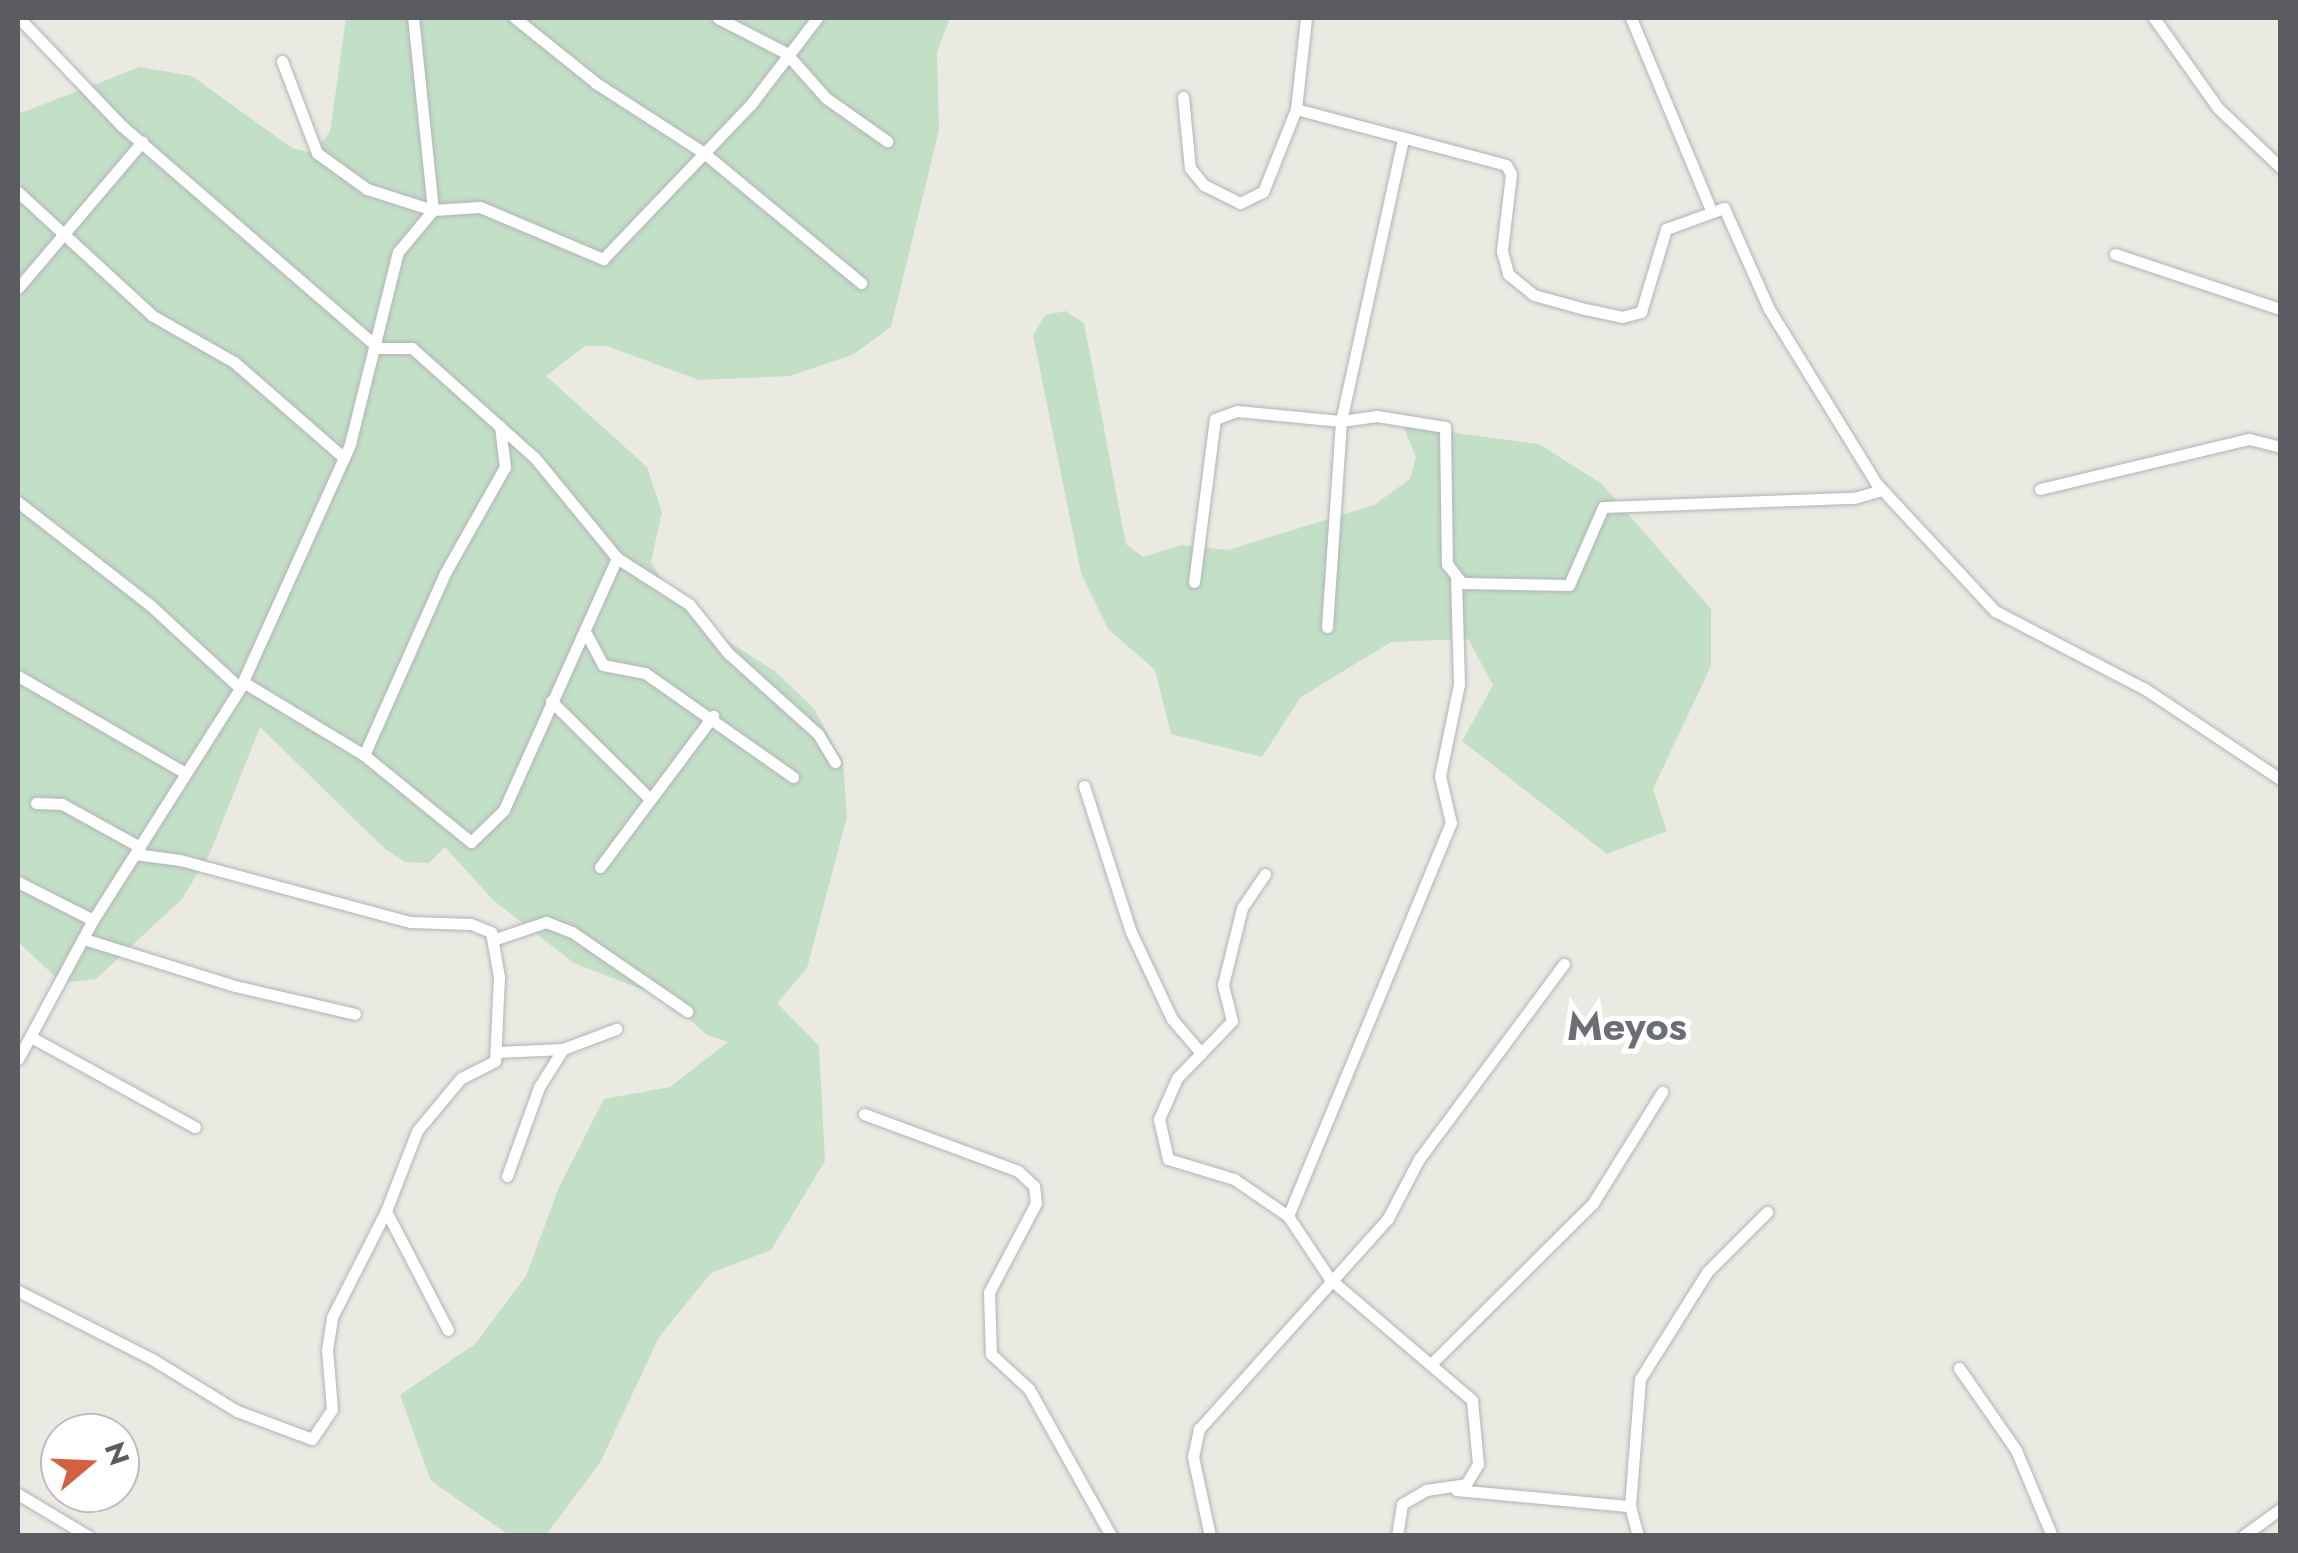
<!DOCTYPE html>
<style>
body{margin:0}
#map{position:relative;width:2298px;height:1553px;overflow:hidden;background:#ebeae2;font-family:Jost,sans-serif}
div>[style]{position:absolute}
.green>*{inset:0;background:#c1e0c6}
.roads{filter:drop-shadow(0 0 2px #b2b3b8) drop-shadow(0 0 2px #b2b3b8)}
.street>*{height:11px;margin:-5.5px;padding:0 5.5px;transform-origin:5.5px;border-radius:5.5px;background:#fff}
span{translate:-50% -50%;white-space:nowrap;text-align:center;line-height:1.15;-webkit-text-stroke:10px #fff;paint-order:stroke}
.quarter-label{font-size:40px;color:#6b6e73;font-weight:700}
.frame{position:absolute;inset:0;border:20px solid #5a5c61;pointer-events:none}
.north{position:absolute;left:40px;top:1413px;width:100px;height:100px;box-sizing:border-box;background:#fff;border:2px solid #bdbec0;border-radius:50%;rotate:71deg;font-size:28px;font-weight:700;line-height:40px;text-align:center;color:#5a5c61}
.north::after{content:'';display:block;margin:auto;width:35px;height:45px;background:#d26141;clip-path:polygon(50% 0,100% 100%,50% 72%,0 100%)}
</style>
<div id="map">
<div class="green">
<div style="clip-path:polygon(346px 18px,950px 18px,937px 52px,939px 130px,891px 327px,854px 354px,790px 376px,699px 380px,607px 346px,585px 346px,546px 376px,647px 467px,662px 512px,651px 562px,663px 582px,699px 623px,776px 672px,814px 709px,843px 762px,847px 817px,807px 968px,777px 1003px,819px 1046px,825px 1161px,771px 1250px,711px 1273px,659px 1337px,600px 1463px,546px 1535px,509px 1535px,431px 1481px,400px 1395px,475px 1344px,526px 1276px,559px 1187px,604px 1099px,670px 1087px,728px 1042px,707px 1035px,667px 999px,574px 963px,493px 900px,445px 847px,429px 863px,405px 862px,385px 849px,260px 727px,210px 853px,182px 899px,96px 979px,62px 983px,18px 942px,18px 114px,140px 67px,192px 76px,292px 148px,313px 153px,330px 132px)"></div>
<div style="clip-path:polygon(1066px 311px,1084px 323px,1126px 544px,1143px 557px,1181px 545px,1228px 550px,1374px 505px,1410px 479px,1416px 457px,1403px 426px,1539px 444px,1602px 484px,1711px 609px,1711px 666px,1653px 789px,1667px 831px,1607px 854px,1462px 741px,1493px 685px,1468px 639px,1391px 642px,1301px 697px,1262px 757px,1171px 734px,1155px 670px,1108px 629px,1081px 573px,1033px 335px,1045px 315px)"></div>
</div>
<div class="roads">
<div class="street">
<div style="left:19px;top:18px;width:149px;rotate:46.4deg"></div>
<div style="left:122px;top:126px;width:339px;rotate:40.9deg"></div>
<div style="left:378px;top:348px;width:34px"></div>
<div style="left:412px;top:348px;width:165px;rotate:41.8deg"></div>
<div style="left:535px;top:458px;width:129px;rotate:50.6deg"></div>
<div style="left:617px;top:558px;width:276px;rotate:114.2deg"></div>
<div style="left:504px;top:810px;width:46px;rotate:135.9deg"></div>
<div style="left:471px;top:842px;width:138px;rotate:-140.9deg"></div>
<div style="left:364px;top:755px;width:141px;rotate:-148.9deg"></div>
<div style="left:515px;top:18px;width:104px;rotate:38.7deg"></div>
<div style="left:596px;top:83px;width:129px;rotate:32.9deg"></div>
<div style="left:704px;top:153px;width:204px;rotate:39.6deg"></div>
<div style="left:718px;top:18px;width:76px;rotate:27.2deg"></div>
<div style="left:786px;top:53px;width:60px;rotate:48.4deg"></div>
<div style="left:826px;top:98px;width:75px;rotate:35.2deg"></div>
<div style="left:1631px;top:18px;width:206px;rotate:67.4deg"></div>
<div style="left:2154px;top:18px;width:110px;rotate:54.6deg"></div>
<div style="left:2218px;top:108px;width:86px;rotate:43.6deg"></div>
<div style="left:282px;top:61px;width:98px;rotate:69.2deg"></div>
<div style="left:317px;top:153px;width:62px;rotate:35.8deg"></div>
<div style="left:367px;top:189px;width:69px;rotate:17.7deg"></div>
<div style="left:433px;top:210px;width:47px;rotate:-3.7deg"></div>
<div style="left:480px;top:207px;width:134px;rotate:22.9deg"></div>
<div style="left:603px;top:259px;width:214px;rotate:-46.3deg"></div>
<div style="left:751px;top:104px;width:108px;rotate:-52.5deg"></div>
<div style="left:1183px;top:97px;width:71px;rotate:84.4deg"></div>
<div style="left:1190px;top:168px;width:22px;rotate:51deg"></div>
<div style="left:1204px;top:185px;width:40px;rotate:26.6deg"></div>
<div style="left:1240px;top:203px;width:25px;rotate:-26deg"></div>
<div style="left:1263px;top:192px;width:89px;rotate:-68.3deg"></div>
<div style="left:1296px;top:109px;width:92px;rotate:-83.7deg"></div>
<div style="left:1296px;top:109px;width:217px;rotate:14.9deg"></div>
<div style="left:1506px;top:165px;width:10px;rotate:61deg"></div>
<div style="left:1511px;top:174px;width:78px;rotate:96.7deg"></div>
<div style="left:1502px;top:251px;width:24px;rotate:75deg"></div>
<div style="left:1508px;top:274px;width:33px;rotate:39deg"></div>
<div style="left:1534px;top:295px;width:53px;rotate:15.4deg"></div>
<div style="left:1585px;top:309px;width:38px;rotate:12deg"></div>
<div style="left:1622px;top:317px;width:20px;rotate:-15deg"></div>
<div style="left:1641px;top:312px;width:87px;rotate:-73.2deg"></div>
<div style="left:1666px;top:229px;width:62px;rotate:-19.9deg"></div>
<div style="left:1724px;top:208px;width:111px;rotate:66deg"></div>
<div style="left:1769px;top:309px;width:204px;rotate:58.4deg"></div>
<div style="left:1876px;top:483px;width:175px;rotate:47.1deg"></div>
<div style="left:1995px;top:611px;width:169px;rotate:27.5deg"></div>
<div style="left:2145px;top:689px;width:162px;rotate:33.7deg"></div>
<div style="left:18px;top:192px;width:183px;rotate:42.6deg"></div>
<div style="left:153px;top:316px;width:93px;rotate:29.6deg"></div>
<div style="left:234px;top:362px;width:146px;rotate:41.1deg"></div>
<div style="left:2115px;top:254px;width:174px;rotate:18.4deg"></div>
<div style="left:18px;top:288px;width:192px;rotate:-49.7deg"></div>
<div style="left:2040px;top:489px;width:215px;rotate:-13.5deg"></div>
<div style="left:2249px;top:439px;width:32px;rotate:14deg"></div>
<div style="left:18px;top:502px;width:167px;rotate:38deg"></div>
<div style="left:150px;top:605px;width:122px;rotate:42.7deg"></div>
<div style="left:617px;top:558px;width:85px;rotate:32.6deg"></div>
<div style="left:689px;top:604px;width:63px;rotate:51.5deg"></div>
<div style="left:728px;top:653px;width:121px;rotate:42deg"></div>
<div style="left:818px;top:734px;width:33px;rotate:59deg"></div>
<div style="left:1194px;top:582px;width:164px;rotate:-82.7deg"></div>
<div style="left:1215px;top:419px;width:23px;rotate:-20deg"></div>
<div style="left:1237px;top:411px;width:104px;rotate:5.5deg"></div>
<div style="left:1341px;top:421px;width:36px;rotate:-8deg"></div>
<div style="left:1377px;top:416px;width:69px;rotate:9.2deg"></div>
<div style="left:1445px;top:427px;width:137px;rotate:89.2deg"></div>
<div style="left:1447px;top:564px;width:24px;rotate:52deg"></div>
<div style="left:1462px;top:583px;width:107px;rotate:1.1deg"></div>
<div style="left:1569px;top:585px;width:85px;rotate:-66.4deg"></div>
<div style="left:1603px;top:507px;width:251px;rotate:-2.1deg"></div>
<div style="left:1854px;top:498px;width:29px;rotate:-16deg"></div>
<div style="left:1327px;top:627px;width:206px;rotate:-86.1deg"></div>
<div style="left:1341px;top:421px;width:290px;rotate:-77.6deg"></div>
<div style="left:587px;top:635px;width:34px;rotate:62deg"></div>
<div style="left:603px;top:665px;width:43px;rotate:10.8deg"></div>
<div style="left:645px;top:673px;width:181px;rotate:35.1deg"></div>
<div style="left:18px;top:676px;width:193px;rotate:30.1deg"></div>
<div style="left:551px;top:701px;width:139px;rotate:44.7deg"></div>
<div style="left:364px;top:755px;width:199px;rotate:-66deg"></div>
<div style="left:445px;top:573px;width:122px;rotate:-60.5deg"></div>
<div style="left:505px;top:467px;width:41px;rotate:-97deg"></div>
<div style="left:1084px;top:786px;width:153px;rotate:72.2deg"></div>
<div style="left:1131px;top:932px;width:96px;rotate:64.8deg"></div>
<div style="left:1172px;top:1019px;width:45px;rotate:49.5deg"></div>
<div style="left:36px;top:803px;width:26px;rotate:2deg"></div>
<div style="left:62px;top:804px;width:89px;rotate:28.9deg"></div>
<div style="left:135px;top:854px;width:45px;rotate:7.6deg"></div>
<div style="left:180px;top:860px;width:238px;rotate:15.1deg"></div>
<div style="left:410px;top:922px;width:61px;rotate:1.9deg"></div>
<div style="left:471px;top:924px;width:22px;rotate:22deg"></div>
<div style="left:491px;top:932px;width:46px;rotate:79.9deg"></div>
<div style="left:499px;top:977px;width:84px;rotate:92.7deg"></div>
<div style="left:495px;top:1061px;width:38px;rotate:153deg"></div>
<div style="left:461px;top:1078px;width:69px;rotate:129.7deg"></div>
<div style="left:417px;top:1131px;width:86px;rotate:111.2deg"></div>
<div style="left:386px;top:1211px;width:134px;rotate:62.5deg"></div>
<div style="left:600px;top:867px;width:189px;rotate:-53.2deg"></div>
<div style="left:1265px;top:874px;width:41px;rotate:124.1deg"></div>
<div style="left:1242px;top:908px;width:79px;rotate:103.9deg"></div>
<div style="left:1223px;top:985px;width:37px;rotate:76deg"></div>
<div style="left:1232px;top:1021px;width:79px;rotate:134deg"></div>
<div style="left:1177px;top:1078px;width:45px;rotate:113.7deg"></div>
<div style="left:1159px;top:1119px;width:41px;rotate:77.3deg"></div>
<div style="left:1168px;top:1159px;width:69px;rotate:16.9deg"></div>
<div style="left:1234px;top:1179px;width:65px;rotate:34.4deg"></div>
<div style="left:18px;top:882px;width:84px;rotate:26.9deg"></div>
<div style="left:84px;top:939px;width:158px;rotate:17.3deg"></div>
<div style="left:235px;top:986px;width:123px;rotate:13.1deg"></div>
<div style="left:493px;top:940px;width:56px;rotate:-18.8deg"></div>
<div style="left:546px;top:922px;width:28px;rotate:21deg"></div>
<div style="left:572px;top:932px;width:140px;rotate:34.5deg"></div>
<div style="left:31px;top:1037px;width:187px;rotate:28.8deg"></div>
<div style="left:497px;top:1052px;width:66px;rotate:-2.6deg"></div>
<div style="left:563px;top:1049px;width:57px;rotate:-20.7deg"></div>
<div style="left:18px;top:1059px;width:158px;rotate:-61.7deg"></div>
<div style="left:93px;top:920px;width:275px;rotate:-57.6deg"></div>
<div style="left:240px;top:688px;width:268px;rotate:-65.7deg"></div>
<div style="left:350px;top:444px;width:198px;rotate:-76deg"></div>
<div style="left:398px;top:252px;width:55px;rotate:-50.2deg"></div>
<div style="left:433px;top:210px;width:193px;rotate:-95.9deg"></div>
<div style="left:864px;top:1114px;width:164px;rotate:20.3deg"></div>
<div style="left:1018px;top:1171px;width:22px;rotate:43deg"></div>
<div style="left:1034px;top:1186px;width:17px;rotate:83deg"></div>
<div style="left:1036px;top:1203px;width:101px;rotate:117.8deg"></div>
<div style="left:989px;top:1292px;width:62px;rotate:88.2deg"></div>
<div style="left:991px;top:1354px;width:52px;rotate:42.6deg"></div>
<div style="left:1029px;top:1389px;width:168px;rotate:60.8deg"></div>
<div style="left:507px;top:1176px;width:95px;rotate:-70.2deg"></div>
<div style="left:539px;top:1087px;width:45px;rotate:-57.7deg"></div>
<div style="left:18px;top:1291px;width:150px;rotate:26.9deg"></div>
<div style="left:152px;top:1359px;width:100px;rotate:31.5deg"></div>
<div style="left:237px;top:1411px;width:80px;rotate:20.5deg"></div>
<div style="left:312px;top:1439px;width:36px;rotate:-56deg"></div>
<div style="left:332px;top:1409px;width:59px;rotate:-94.8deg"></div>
<div style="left:327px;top:1350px;width:33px;rotate:-81deg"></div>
<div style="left:332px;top:1317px;width:119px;rotate:-63deg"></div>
<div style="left:1432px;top:1363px;width:227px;rotate:-44.8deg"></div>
<div style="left:1593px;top:1203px;width:131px;rotate:-58.1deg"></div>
<div style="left:1959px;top:1368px;width:100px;rotate:55.2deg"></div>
<div style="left:2016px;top:1450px;width:93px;rotate:67.3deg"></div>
<div style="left:1456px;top:1490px;width:175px;rotate:5.3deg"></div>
<div style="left:18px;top:1494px;width:82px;rotate:31deg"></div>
<div style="left:1210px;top:1536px;width:81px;rotate:-102.1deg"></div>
<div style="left:1193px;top:1457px;width:29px;rotate:-78deg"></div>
<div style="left:1199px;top:1429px;width:283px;rotate:-48.1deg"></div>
<div style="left:1388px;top:1218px;width:67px;rotate:-62.3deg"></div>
<div style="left:1419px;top:1159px;width:243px;rotate:-53.4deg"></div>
<div style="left:1397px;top:1536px;width:32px;rotate:-81deg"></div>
<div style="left:1402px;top:1504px;width:28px;rotate:-30deg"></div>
<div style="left:1426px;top:1490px;width:40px;rotate:-8.5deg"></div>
<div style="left:1466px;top:1484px;width:23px;rotate:-59deg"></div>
<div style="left:1478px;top:1464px;width:64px;rotate:-95.4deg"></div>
<div style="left:1472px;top:1400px;width:187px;rotate:-139.6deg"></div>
<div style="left:1330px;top:1279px;width:76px;rotate:-123.7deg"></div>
<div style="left:1288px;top:1216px;width:425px;rotate:-67.5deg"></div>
<div style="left:1451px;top:823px;width:48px;rotate:-103.2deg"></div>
<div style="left:1440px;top:776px;width:94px;rotate:-78.3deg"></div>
<div style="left:1459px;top:684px;width:105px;rotate:-91.6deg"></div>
<div style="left:1638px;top:1536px;width:31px;rotate:-105deg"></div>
<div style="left:1630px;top:1506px;width:127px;rotate:-85.5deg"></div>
<div style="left:1640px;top:1379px;width:126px;rotate:-57.9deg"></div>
<div style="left:1707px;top:1272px;width:85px;rotate:-45deg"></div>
<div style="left:2243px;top:1536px;width:46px;rotate:-36.1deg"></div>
</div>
</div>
<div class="quarter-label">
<span style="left:1627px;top:1026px">Meyos</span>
</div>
<div class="frame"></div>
<div class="north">N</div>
</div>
